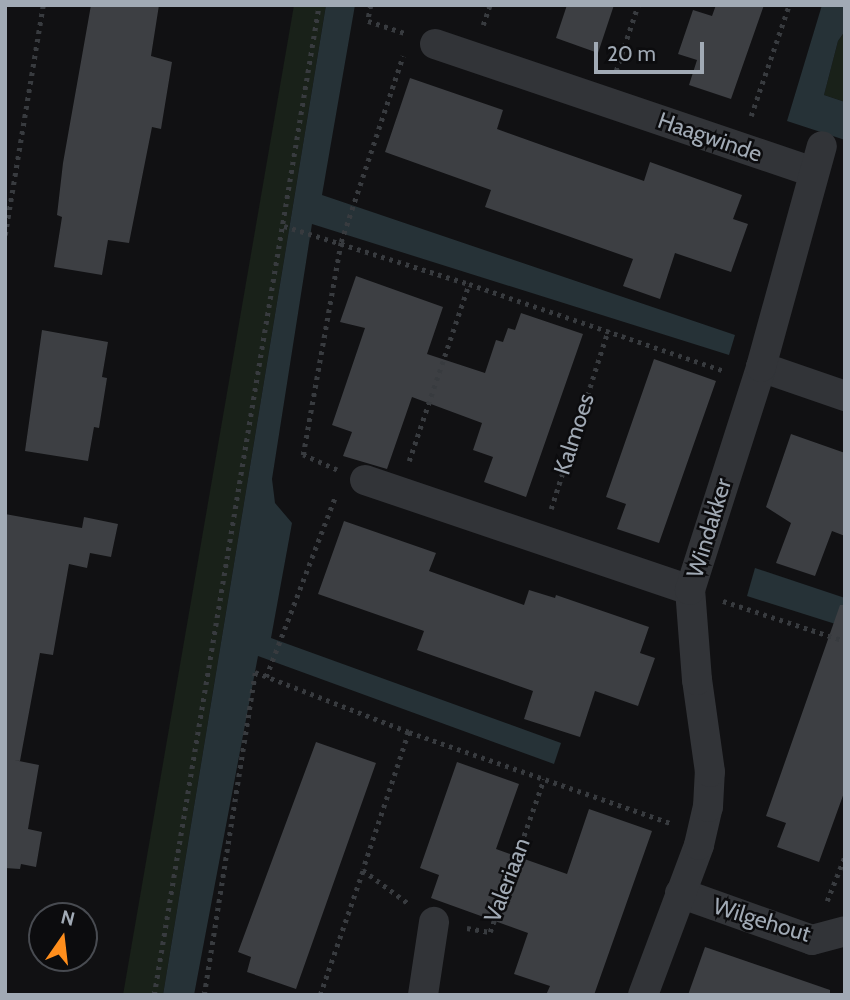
<!DOCTYPE html>
<style>
body{margin:0}
#map{position:relative;width:850px;height:1000px;overflow:hidden;background:#111113;font-family:Cabin,sans-serif}
div>[style]{position:absolute}
.green>*{inset:0;background:#192119}
.water>*{inset:0;background:#263237}
.building>*{inset:0;background:#3d3f43}
.path>*{height:4.5px;margin-top:-2.25px;transform-origin:0;background:repeating-linear-gradient(90deg,#383b3f 0 3.5px,transparent 0 8.5px)}
.street>*{height:30px;margin:-15px;padding:0 15px;transform-origin:15px;border-radius:15px;background:#323438}
span{translate:-50% -50%;white-space:nowrap;text-align:center;line-height:1.15;-webkit-text-stroke:5px #0c0c0e;paint-order:stroke}
.street-label{font-size:23px;color:#a1aab5}
.frame{position:absolute;inset:0;border:7px solid #a1aab5;pointer-events:none}
.north{position:absolute;left:28px;top:902px;width:70px;height:70px;box-sizing:border-box;background:#0c0c0e;border:2px solid #484b51;border-radius:50%;rotate:14deg;font-size:19px;font-weight:700;line-height:28px;text-align:center;color:#a1aab5}
.north::after{content:'';display:block;margin:auto;width:24px;height:32px;background:#ff8e1c;clip-path:polygon(50% 0,100% 100%,50% 72%,0 100%)}
.scale{position:absolute;left:594px;top:42px;width:110px;height:32px;box-sizing:border-box;border:4px solid #a1aab5;border-top:0;padding-left:9px;font-size:21px;line-height:24px;white-space:nowrap;color:#a1aab5;-webkit-text-stroke:5px #0c0c0e;paint-order:stroke}
</style>
<div id="map">
<div class="green">
<div style="clip-path:polygon(294px 5px,326px 5px,163px 995px,123px 995px)"></div>
<div style="clip-path:polygon(845px 31px,845px 102px,824px 95px,838px 41px)"></div>
</div>
<div class="water">
<div style="clip-path:polygon(326px 5px,355px 5px,322px 195px,735px 335px,729px 355px,312px 224px,272px 479px,275px 503px,292px 523px,271px 638px,561px 743px,554px 764px,258px 656px,194px 995px,163px 995px)"></div>
<div style="clip-path:polygon(822px 5px,845px 5px,845px 31px,838px 41px,824px 95px,845px 102px,845px 140px,787px 121px)"></div>
<div style="clip-path:polygon(755px 568px,845px 598px,845px 627px,747px 596px)"></div>
</div>
<div class="building">
<div style="clip-path:polygon(91px 5px,159px 5px,151px 56px,172px 62px,161px 129px,152px 127px,129px 243px,108px 240px,102px 275px,54px 267px,62px 217px,57px 215px,63px 163px)"></div>
<div style="clip-path:polygon(567px 5px,614px 5px,598px 53px,556px 38px)"></div>
<div style="clip-path:polygon(716px 5px,764px 5px,731px 99px,689px 85px,697px 60px,678px 54px,693px 10px,712px 16px)"></div>
<div style="clip-path:polygon(410px 78px,503px 110px,497px 129px,550px 148px,644px 181px,650px 162px,742px 195px,733px 219px,748px 224px,731px 272px,675px 253px,660px 299px,623px 286px,633px 259px,485px 207px,491px 190px,385px 152px)"></div>
<div style="clip-path:polygon(356px 276px,443px 307px,427px 354px,485px 373px,496px 340px,503px 342px,508px 328px,515px 330px,521px 313px,583px 334px,526px 497px,484px 482px,493px 457px,473px 450px,482px 423px,412px 397px,387px 469px,343px 456px,352px 432px,332px 425px,365px 328px,340px 322px)"></div>
<div style="clip-path:polygon(42px 330px,108px 342px,102px 377px,107px 378px,99px 428px,94px 427px,88px 461px,25px 451px)"></div>
<div style="clip-path:polygon(654px 359px,716px 381px,659px 543px,617px 529px,626px 504px,606px 497px)"></div>
<div style="clip-path:polygon(791px 434px,845px 453px,845px 536px,832px 531px,815px 576px,776px 563px,791px 523px,766px 507px)"></div>
<div style="clip-path:polygon(5px 514px,82px 528px,84px 517px,118px 524px,111px 557px,90px 553px,87px 568px,69px 564px,53px 655px,40px 653px,20px 761px,14px 760px,39px 765px,28px 829px,42px 832px,36px 867px,21px 864px,20px 869px,5px 868px)"></div>
<div style="clip-path:polygon(344px 521px,436px 553px,429px 571px,524px 605px,529px 590px,555px 598px,556px 595px,649px 627px,640px 653px,655px 658px,638px 706px,595px 691px,580px 737px,524px 719px,533px 691px,417px 650px,424px 631px,318px 594px)"></div>
<div style="clip-path:polygon(840px 605px,845px 605px,845px 790px,819px 862px,777px 847px,786px 823px,766px 816px)"></div>
<div style="clip-path:polygon(316px 742px,376px 763px,296px 989px,247px 972px,251px 957px,238px 952px)"></div>
<div style="clip-path:polygon(457px 762px,519px 784px,496px 849px,567px 874px,589px 809px,652px 831px,594px 995px,546px 995px,550px 986px,514px 974px,528px 933px,431px 898px,439px 875px,420px 868px)"></div>
<div style="clip-path:polygon(705px 947px,830px 990px,830px 995px,688px 995px)"></div>
</div>
<div class="path">
<div style="left:371px;top:5px;width:16px;rotate:101deg"></div>
<div style="left:368px;top:21px;width:39px;rotate:18deg"></div>
<div style="left:483px;top:25px;width:21px;rotate:-71deg"></div>
<div style="left:616px;top:71px;width:70px;rotate:-71.6deg"></div>
<div style="left:751px;top:116px;width:117px;rotate:-71.1deg"></div>
<div style="left:284px;top:226px;width:194px;rotate:17.4deg"></div>
<div style="left:469px;top:284px;width:270px;rotate:18.8deg"></div>
<div style="left:5px;top:235px;width:233px;rotate:-80.6deg"></div>
<div style="left:409px;top:461px;width:187px;rotate:-71.3deg"></div>
<div style="left:337px;top:470px;width:37px;rotate:-156deg"></div>
<div style="left:303px;top:455px;width:216px;rotate:-79.9deg"></div>
<div style="left:341px;top:242px;width:196px;rotate:-71.6deg"></div>
<div style="left:551px;top:509px;width:188px;rotate:-72.3deg"></div>
<div style="left:723px;top:601px;width:128px;rotate:18.2deg"></div>
<div style="left:266px;top:677px;width:195px;rotate:-69deg"></div>
<div style="left:409px;top:732px;width:145px;rotate:108.4deg"></div>
<div style="left:363px;top:870px;width:57px;rotate:36.5deg"></div>
<div style="left:827px;top:901px;width:48px;rotate:-68.2deg"></div>
<div style="left:467px;top:928px;width:23px;rotate:10deg"></div>
<div style="left:490px;top:932px;width:162px;rotate:-70.6deg"></div>
<div style="left:154px;top:995px;width:1004px;rotate:-80.54deg"></div>
<div style="left:204px;top:995px;width:327px;rotate:-81deg"></div>
<div style="left:255px;top:672px;width:165px;rotate:21.3deg"></div>
<div style="left:409px;top:732px;width:277px;rotate:19.2deg"></div>
<div style="left:320px;top:995px;width:132px;rotate:-71deg"></div>
</div>
<div class="street">
<div style="left:435px;top:44px;width:400px;rotate:18.7deg"></div>
<div style="left:761px;top:367px;width:89px;rotate:19deg"></div>
<div style="left:365px;top:480px;width:343px;rotate:18.7deg"></div>
<div style="left:680px;top:893px;width:140px;rotate:19.6deg"></div>
<div style="left:812px;top:940px;width:34px;rotate:-15deg"></div>
<div style="left:423px;top:995px;width:74px;rotate:-81.4deg"></div>
<div style="left:643px;top:995px;width:160px;rotate:-69.5deg"></div>
<div style="left:699px;top:845px;width:39px;rotate:-77deg"></div>
<div style="left:708px;top:807px;width:35px;rotate:-87deg"></div>
<div style="left:710px;top:772px;width:93px;rotate:-98deg"></div>
<div style="left:697px;top:680px;width:90px;rotate:-94.4deg"></div>
<div style="left:690px;top:590px;width:234px;rotate:-72.3deg"></div>
<div style="left:761px;top:367px;width:229px;rotate:-74.6deg"></div>
</div>
<div class="street-label">
<span style="left:710px;top:137px;rotate:19deg">Haagwinde</span>
<span style="left:574px;top:434px;rotate:-72deg">Kalmoes</span>
<span style="left:709px;top:528px;rotate:-73deg">Windakker</span>
<span style="left:507px;top:880px;rotate:-69deg">Valeriaan</span>
<span style="left:762px;top:920px;rotate:17deg">Wilgehout</span>
</div>
<div class="frame"></div>
<div class="north">N</div>
<div class="scale">20 m</div>
</div>
